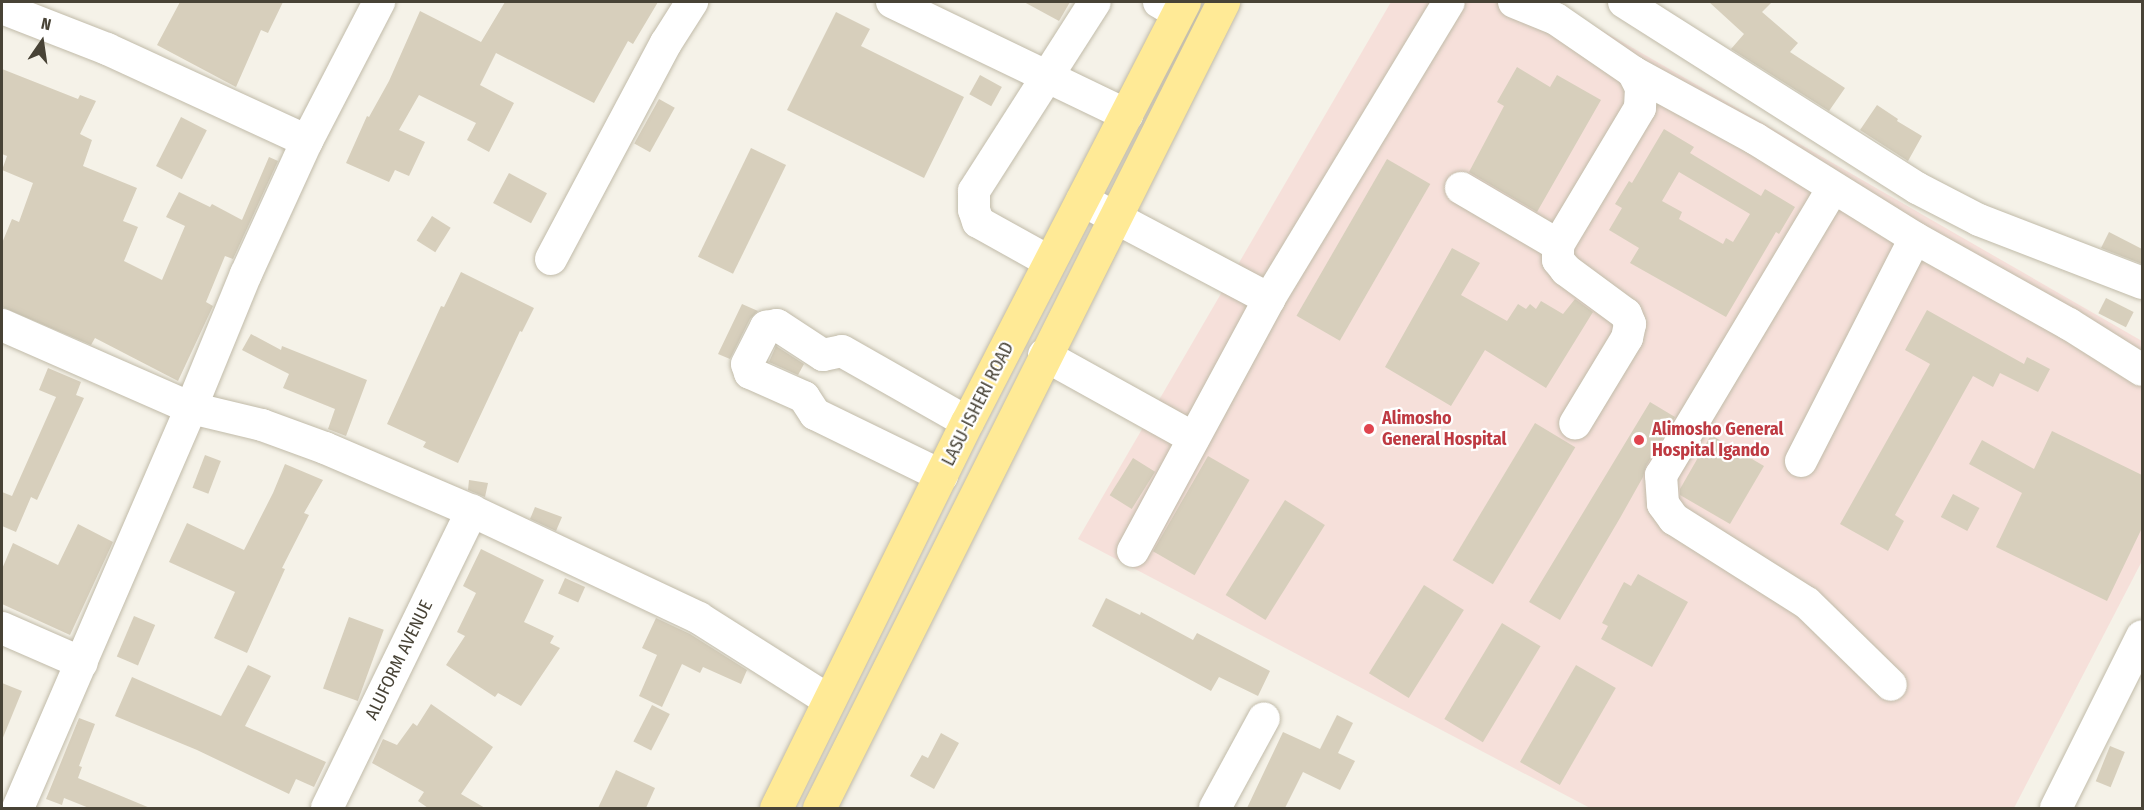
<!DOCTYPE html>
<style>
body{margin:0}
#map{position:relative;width:2144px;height:810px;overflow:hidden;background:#f5f2e8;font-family:"Fira Sans Condensed",sans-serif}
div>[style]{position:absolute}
.medical>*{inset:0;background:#f6e0da}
.building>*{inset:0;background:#d7cfbc;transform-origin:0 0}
.roads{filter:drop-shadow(0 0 2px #c1bba9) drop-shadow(0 0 2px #c1bba9)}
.minor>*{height:32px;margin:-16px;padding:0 16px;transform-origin:16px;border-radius:16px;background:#fff}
.major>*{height:33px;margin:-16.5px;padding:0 16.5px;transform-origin:16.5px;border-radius:16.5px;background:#ffea96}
.dots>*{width:16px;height:16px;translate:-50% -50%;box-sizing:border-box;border:3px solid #fff;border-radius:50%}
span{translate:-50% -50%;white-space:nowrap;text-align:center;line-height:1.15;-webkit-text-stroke:4.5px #fff;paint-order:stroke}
.street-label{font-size:18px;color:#484336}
.health-label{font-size:18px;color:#be3a42;font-weight:700}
.left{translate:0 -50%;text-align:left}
.frame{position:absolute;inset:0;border:3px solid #484336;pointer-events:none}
.north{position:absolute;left:12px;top:12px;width:60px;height:60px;-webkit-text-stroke:4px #fff;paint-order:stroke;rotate:13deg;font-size:16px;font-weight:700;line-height:24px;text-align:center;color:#484336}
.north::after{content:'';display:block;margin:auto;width:21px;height:27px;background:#484336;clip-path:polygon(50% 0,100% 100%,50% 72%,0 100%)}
</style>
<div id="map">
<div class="medical">
<div style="clip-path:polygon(1391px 2px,1553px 2px,2142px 341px,2142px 561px,2014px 808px,1590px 808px,1078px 539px)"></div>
</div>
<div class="building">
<div style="clip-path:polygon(180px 2px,283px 2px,268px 33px,261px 30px,236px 87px,157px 45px)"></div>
<div style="clip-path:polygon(505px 2px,658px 2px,633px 44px,628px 41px,594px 103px,496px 53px,480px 85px,514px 103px,489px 152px,467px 140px,476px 123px,419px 95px,399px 130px,425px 142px,409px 176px,395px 170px,389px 182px,346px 163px,367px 116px,369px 117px,389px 81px,420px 11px,481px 42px)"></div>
<div style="clip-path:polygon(1024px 2px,1070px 2px,1059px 21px)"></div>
<div style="clip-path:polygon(1709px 2px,1772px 2px,1762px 12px,1798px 43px,1790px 52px,1845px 88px,1829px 111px,1731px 49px,1744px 34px)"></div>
<div style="clip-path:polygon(836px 12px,870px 29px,861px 46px,964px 97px,924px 178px,787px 110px)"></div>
<div style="clip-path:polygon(1517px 67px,1550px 87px,1557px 75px,1601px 100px,1537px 212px,1469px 172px,1504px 106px,1497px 102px)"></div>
<div style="clip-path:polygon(2px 69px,78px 99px,80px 95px,96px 101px,80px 134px,92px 140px,83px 166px,137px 188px,123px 221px,138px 227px,124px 261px,162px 280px,185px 226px,166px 217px,179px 192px,210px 207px,212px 204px,242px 220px,269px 157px,278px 161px,233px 259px,225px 256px,206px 302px,213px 306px,178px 381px,95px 338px,91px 345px,2px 307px,2px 243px,12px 219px,19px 222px,33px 183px,2px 170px,7px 156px,2px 154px)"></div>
<div style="left:980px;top:75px;width:25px;height:22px;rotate:29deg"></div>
<div style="left:659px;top:99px;width:18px;height:51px;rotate:29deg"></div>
<div style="clip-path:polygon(1877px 105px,1898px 119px,1897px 121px,1922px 136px,1908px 161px,1860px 130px)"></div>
<div style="left:181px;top:117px;width:29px;height:55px;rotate:27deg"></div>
<div style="clip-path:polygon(evenodd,1664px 129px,1694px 147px,1690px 153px,1761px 196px,1765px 189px,1795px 207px,1779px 234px,1776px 232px,1726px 317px,1630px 263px,1639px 248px,1609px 230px,1622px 208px,1615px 204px,1629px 181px,1632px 183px,1664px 129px,1679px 172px,1750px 214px,1733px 242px,1726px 238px,1723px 244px,1679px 219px,1682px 212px,1662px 201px,1679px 172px)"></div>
<div style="left:751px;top:148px;width:39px;height:121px;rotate:26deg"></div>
<div style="left:1387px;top:159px;width:50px;height:181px;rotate:30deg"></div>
<div style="left:509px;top:173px;width:43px;height:34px;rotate:28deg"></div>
<div style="left:432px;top:216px;width:22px;height:29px;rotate:32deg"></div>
<div style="clip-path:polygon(2109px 232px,2142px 249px,2142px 264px,2101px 248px)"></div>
<div style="clip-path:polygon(1452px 248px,1480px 263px,1461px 295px,1507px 321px,1518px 304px,1526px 309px,1530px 304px,1536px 309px,1541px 301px,1563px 314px,1575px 299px,1593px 312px,1546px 388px,1485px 350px,1451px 406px,1385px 367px)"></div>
<div style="clip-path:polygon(461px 272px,534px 308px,522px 332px,520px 331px,458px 463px,423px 447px,426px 442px,387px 424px,441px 306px,444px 307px)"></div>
<div style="left:2106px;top:298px;width:31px;height:17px;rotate:27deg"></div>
<div style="clip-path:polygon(742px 304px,758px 311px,750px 319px,730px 359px,718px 354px)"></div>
<div style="clip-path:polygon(1927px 310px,2024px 364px,2027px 357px,2050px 369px,2038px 392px,2000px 373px,1993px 387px,1973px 376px,1895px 515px,1904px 521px,1888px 551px,1840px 524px,1930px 364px,1905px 350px)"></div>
<div style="clip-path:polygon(251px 334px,281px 350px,282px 346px,367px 380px,346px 436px,328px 429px,335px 409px,283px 388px,289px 374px,242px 350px)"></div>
<div style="clip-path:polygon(776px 346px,804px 364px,798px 375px,769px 362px)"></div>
<div style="clip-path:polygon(48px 368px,81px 382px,76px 395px,84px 398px,37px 500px,31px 497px,16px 532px,2px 526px,2px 492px,12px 496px,56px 397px,39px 390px)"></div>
<div style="clip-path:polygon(1650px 402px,1675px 417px,1646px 466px,1643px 477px,1620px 518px,1560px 620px,1529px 602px)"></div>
<div style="left:1535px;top:423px;width:47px;height:160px;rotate:31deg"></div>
<div style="clip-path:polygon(2052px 431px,2142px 475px,2142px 528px,2107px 601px,1996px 547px,2022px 493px,1969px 464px,1982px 440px,2034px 469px)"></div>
<div style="clip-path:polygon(1711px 435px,1764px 466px,1730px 524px,1680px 495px,1680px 489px)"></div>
<div style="left:205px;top:455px;width:17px;height:35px;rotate:21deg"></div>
<div style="left:1208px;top:456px;width:48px;height:110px;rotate:30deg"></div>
<div style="left:1133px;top:458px;width:26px;height:44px;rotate:32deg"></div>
<div style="clip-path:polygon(285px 464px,323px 480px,304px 513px,309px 515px,282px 568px,285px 569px,247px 653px,214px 638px,235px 592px,169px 562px,187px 523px,244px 550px,273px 493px)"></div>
<div style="clip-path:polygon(469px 480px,488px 483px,485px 497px,468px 490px)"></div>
<div style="left:1953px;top:494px;width:30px;height:26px;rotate:28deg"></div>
<div style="left:1285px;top:500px;width:47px;height:112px;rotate:32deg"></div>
<div style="clip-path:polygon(535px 507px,562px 517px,556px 531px,530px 519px)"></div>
<div style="clip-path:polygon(78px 524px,113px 542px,70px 635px,2px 604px,2px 569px,13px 543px,58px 565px)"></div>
<div style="clip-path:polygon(481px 549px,544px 580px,524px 622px,554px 636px,550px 643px,560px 648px,521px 706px,498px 693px,495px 697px,446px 665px,465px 636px,457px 632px,476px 593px,463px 586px)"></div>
<div style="clip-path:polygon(1638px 574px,1688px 602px,1652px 667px,1601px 639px,1608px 626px,1602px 623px,1624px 582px,1631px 586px)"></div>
<div style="left:565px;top:578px;width:22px;height:17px;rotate:24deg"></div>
<div style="left:1424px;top:585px;width:47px;height:104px;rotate:32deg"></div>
<div style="clip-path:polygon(1106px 598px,1140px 615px,1141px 612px,1193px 640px,1197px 633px,1270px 671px,1258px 696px,1219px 677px,1211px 691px,1092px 626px)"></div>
<div style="left:134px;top:616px;width:23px;height:44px;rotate:23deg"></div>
<div style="left:349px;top:617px;width:37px;height:76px;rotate:20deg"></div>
<div style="clip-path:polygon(656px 618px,690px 634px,747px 670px,741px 684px,703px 667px,700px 673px,682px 664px,662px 707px,639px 696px,657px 655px,642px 648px)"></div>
<div style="left:1502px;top:623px;width:45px;height:112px;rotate:31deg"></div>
<div style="clip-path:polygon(248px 665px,271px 676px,245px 726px,326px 762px,314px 787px,296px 779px,289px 794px,197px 750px,115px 716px,132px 677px,221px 716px)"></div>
<div style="left:1576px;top:665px;width:46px;height:112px;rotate:30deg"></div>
<div style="clip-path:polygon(2px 683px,22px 691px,2px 740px)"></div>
<div style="clip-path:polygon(431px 704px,493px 747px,461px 794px,485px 808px,428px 808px,418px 801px,424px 792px,372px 763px,383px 739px,397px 745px,413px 723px,417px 726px)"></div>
<div style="left:652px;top:705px;width:20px;height:41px;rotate:27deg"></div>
<div style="clip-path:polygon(1337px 715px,1353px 723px,1338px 753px,1355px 761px,1340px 790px,1303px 772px,1285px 808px,1247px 808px,1283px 732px,1320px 749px)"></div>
<div style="clip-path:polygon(79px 718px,95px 724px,79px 766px,82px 767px,78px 778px,150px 808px,89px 808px,64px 798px,62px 805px,46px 799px)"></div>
<div style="clip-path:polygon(941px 733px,959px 743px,934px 789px,910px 776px,922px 755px,928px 758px)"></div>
<div style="left:2110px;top:746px;width:16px;height:38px;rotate:22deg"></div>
<div style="clip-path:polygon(616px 770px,655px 788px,646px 808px,598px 808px)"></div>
</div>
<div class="roads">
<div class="minor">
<div style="left:892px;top:2px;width:261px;rotate:25.7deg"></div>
<div style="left:1159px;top:2px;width:22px;rotate:30deg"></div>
<div style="left:1514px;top:2px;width:45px;rotate:22deg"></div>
<div style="left:1556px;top:19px;width:93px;rotate:34.5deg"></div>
<div style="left:1633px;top:72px;width:18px;rotate:63deg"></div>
<div style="left:1641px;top:88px;width:20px;rotate:93deg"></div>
<div style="left:1640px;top:108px;width:160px;rotate:120.9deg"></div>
<div style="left:1558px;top:245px;width:15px;rotate:90deg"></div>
<div style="left:1558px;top:260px;width:13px;rotate:51deg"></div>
<div style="left:1566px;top:270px;width:74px;rotate:36.3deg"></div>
<div style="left:1626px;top:314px;width:11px;rotate:68deg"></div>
<div style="left:1630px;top:324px;width:14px;rotate:102deg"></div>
<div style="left:1627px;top:338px;width:100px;rotate:121.2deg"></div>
<div style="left:1624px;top:2px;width:347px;rotate:32.4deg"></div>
<div style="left:1917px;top:188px;width:70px;rotate:27.3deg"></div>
<div style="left:1979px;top:220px;width:175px;rotate:21.1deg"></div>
<div style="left:2px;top:8px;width:113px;rotate:21.3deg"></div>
<div style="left:107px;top:49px;width:220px;rotate:24.7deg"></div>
<div style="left:1633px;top:72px;width:140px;rotate:28.6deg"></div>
<div style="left:1756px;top:139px;width:187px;rotate:31.9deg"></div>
<div style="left:1915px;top:238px;width:176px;rotate:29.2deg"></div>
<div style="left:2069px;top:324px;width:86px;rotate:32.2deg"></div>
<div style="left:1461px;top:188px;width:113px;rotate:30.4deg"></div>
<div style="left:1833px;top:188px;width:335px;rotate:120.9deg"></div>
<div style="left:1661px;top:475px;width:29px;rotate:86deg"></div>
<div style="left:1663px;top:504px;width:19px;rotate:54deg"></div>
<div style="left:1674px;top:519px;width:157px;rotate:32.3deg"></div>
<div style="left:1807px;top:603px;width:117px;rotate:44.3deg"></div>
<div style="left:1082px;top:200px;width:212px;rotate:27.9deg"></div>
<div style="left:551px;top:259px;width:245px;rotate:-62deg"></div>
<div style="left:666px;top:43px;width:49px;rotate:-57.6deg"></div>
<div style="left:1050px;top:262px;width:82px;rotate:-150.9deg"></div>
<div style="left:978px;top:222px;width:13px;rotate:-108deg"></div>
<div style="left:974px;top:210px;width:19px;rotate:-90deg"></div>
<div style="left:974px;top:191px;width:224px;rotate:-57.4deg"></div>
<div style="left:2px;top:325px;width:206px;rotate:23.7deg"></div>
<div style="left:191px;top:408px;width:73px;rotate:13.5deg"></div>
<div style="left:262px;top:425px;width:67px;rotate:20.1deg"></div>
<div style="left:325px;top:448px;width:160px;rotate:23.2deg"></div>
<div style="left:472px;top:511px;width:251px;rotate:25.2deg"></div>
<div style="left:699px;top:618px;width:153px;rotate:32.4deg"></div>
<div style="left:1044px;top:355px;width:171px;rotate:29deg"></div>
<div style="left:1801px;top:461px;width:250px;rotate:-62.9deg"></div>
<div style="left:942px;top:476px;width:141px;rotate:-154deg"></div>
<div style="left:815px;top:414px;width:20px;rotate:-123deg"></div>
<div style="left:804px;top:397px;width:59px;rotate:-156deg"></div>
<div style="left:750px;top:373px;width:9px;rotate:-108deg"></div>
<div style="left:747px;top:364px;width:42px;rotate:-62.8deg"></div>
<div style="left:766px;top:327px;width:11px;rotate:-10deg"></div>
<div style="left:777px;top:325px;width:55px;rotate:33.1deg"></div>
<div style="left:823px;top:355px;width:19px;rotate:-12deg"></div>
<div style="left:842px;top:351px;width:144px;rotate:29.6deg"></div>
<div style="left:1133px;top:551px;width:286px;rotate:-61.6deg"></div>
<div style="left:1269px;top:299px;width:347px;rotate:-58.8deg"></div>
<div style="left:2px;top:628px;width:87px;rotate:23.6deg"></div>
<div style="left:18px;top:808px;width:436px;rotate:-66.6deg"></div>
<div style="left:191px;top:408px;width:145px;rotate:-67.7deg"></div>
<div style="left:246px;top:274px;width:146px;rotate:-65.4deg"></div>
<div style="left:307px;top:141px;width:157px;rotate:-62.6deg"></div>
<div style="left:327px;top:808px;width:331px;rotate:-64deg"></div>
<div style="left:1215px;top:808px;width:102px;rotate:-61.4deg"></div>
<div style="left:2056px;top:808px;width:192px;rotate:-63.4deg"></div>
</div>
<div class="major">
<div style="left:776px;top:808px;width:431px;rotate:-63.7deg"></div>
<div style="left:967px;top:422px;width:473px;rotate:-62.7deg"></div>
<div style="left:819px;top:808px;width:902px;rotate:-63.38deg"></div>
</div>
</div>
<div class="dots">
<div style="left:1369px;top:429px;background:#e0444e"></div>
<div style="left:1639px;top:440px;background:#e0444e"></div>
</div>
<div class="street-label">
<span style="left:978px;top:404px;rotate:-63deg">LASU-ISHERI ROAD</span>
<span style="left:399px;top:660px;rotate:-64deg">ALUFORM AVENUE</span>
</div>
<div class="health-label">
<span class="left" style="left:1382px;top:429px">Alimosho<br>General Hospital</span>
<span class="left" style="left:1652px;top:440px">Alimosho General<br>Hospital Igando</span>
</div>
<div class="frame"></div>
<div class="north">N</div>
</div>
